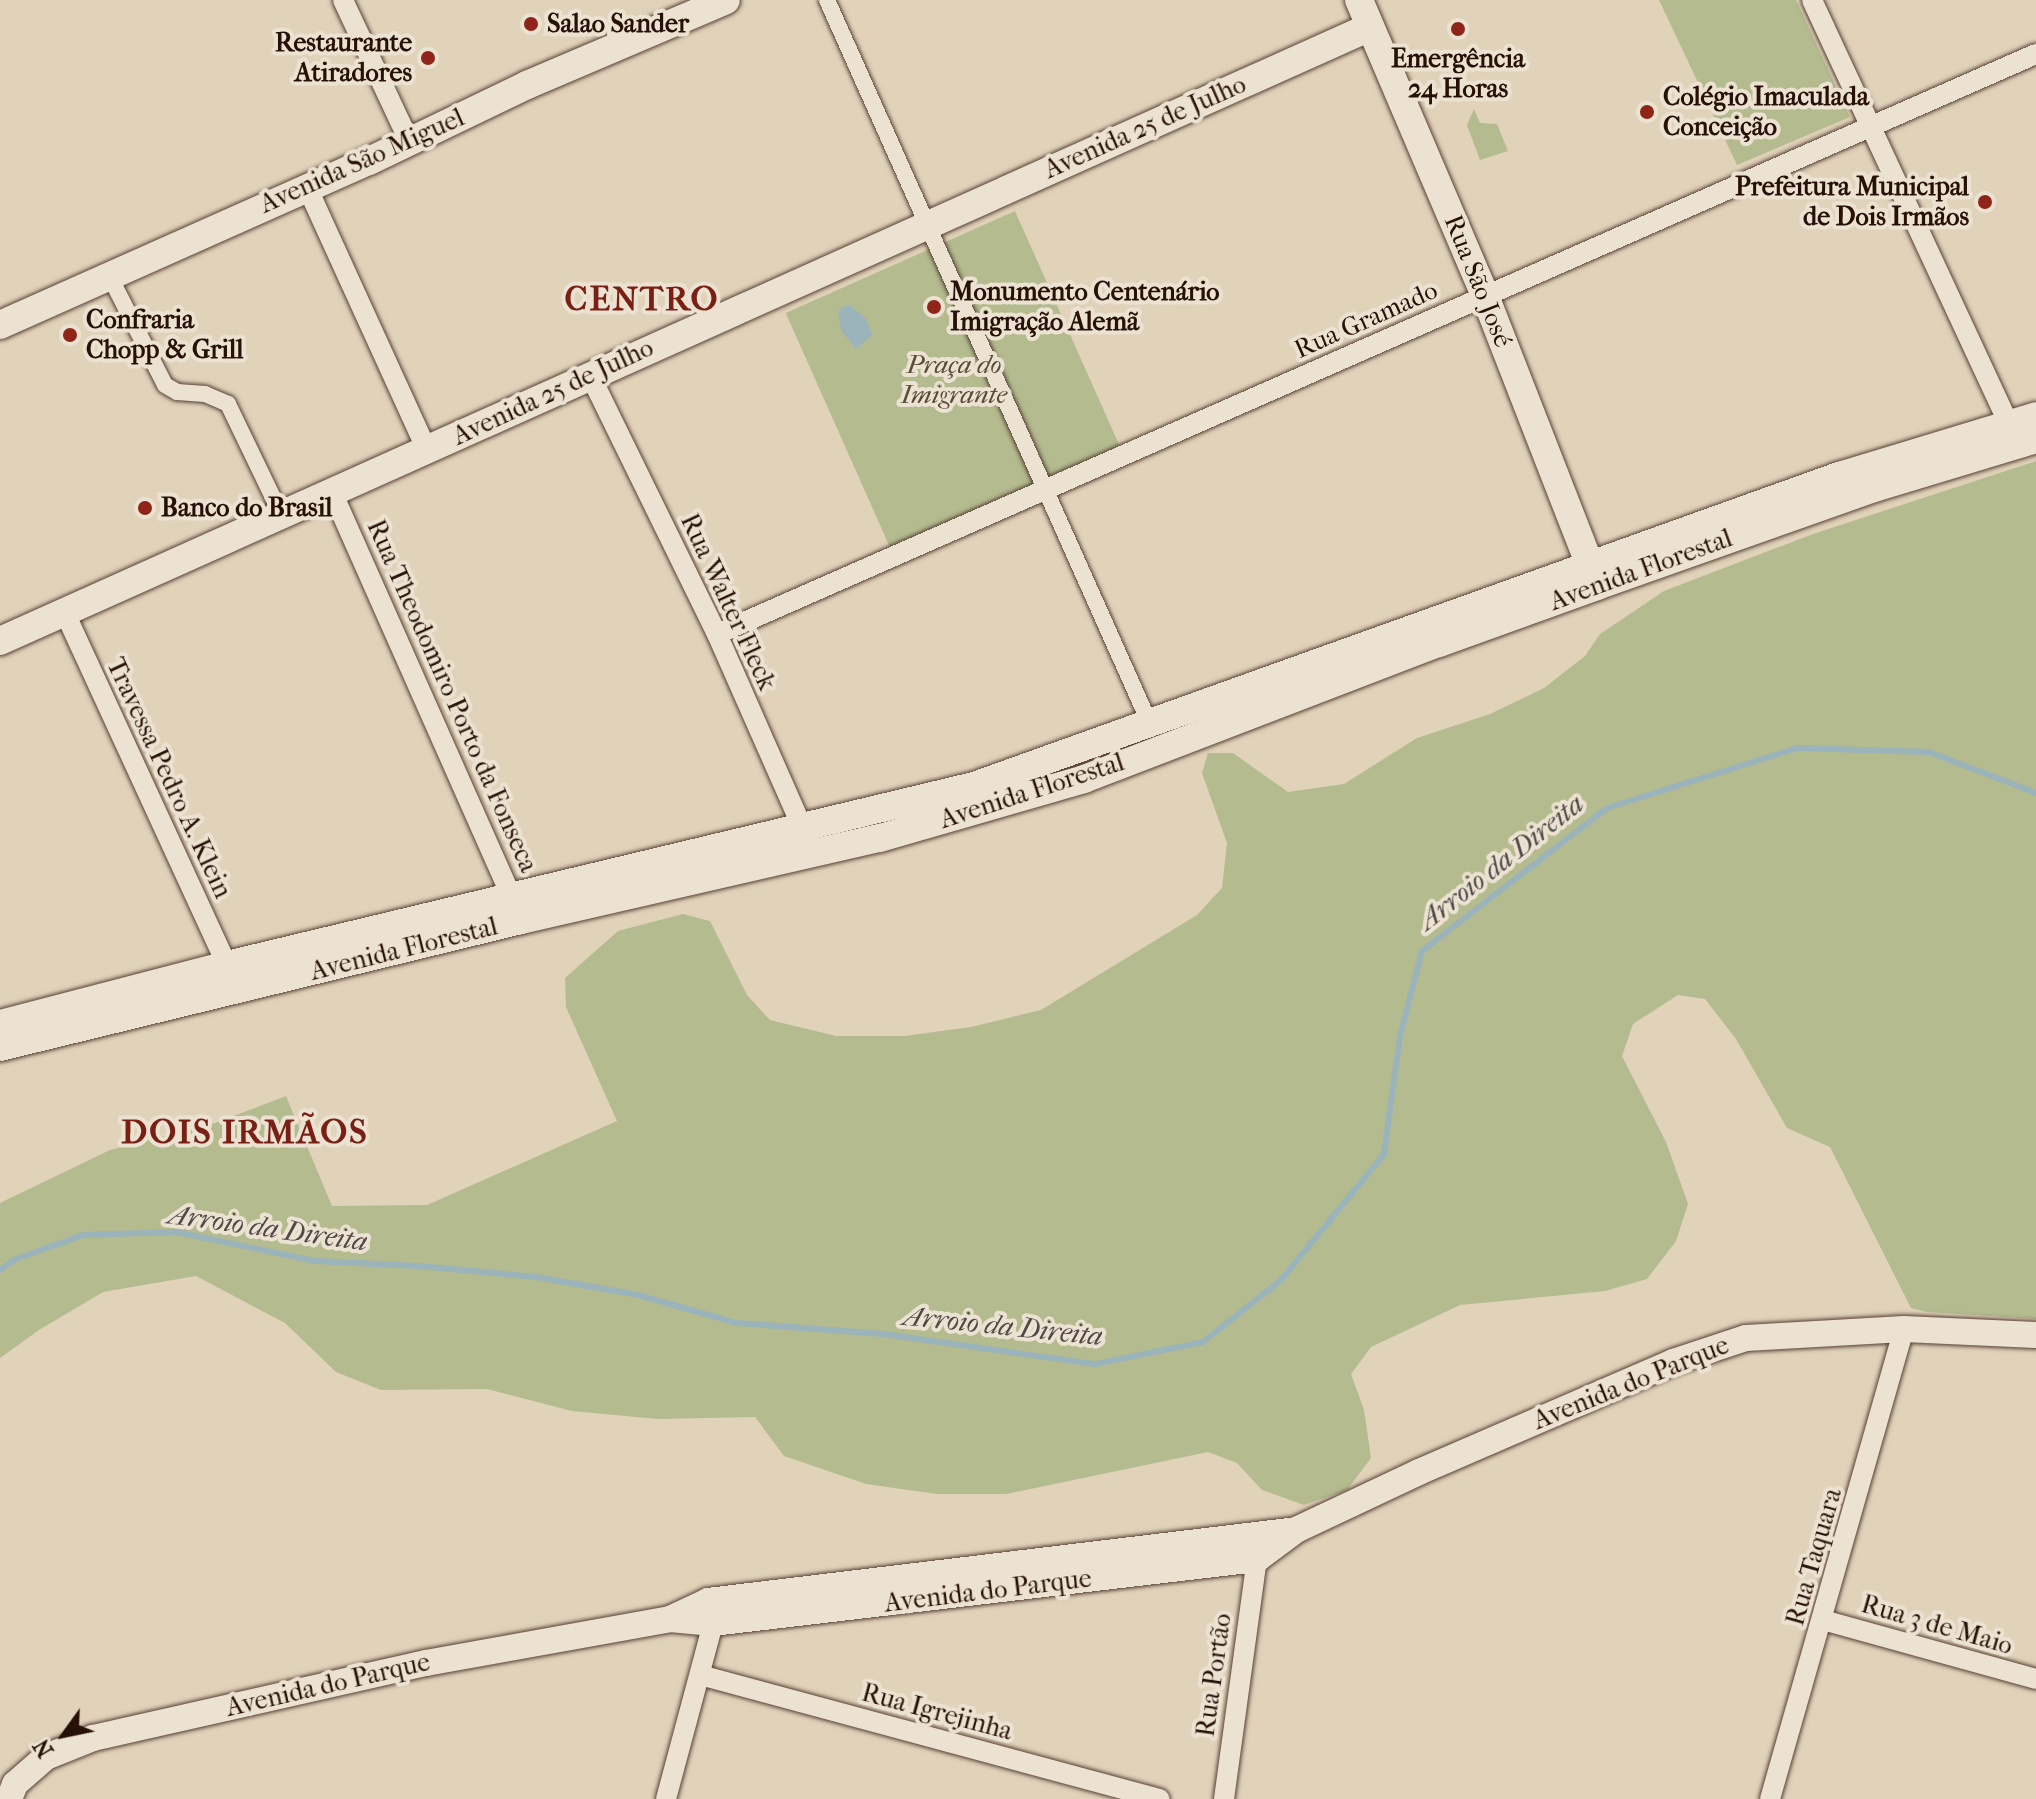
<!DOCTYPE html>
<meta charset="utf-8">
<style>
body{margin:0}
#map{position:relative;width:2036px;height:1799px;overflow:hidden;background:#e1d2ba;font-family:"IM FELL French Canon",serif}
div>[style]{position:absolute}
.green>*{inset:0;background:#b4bb8f;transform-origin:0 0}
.water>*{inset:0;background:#9bb4bc}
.stream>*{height:6px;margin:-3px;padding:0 3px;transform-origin:3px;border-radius:3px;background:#9bb4bc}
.roads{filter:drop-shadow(0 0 2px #564034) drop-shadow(0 0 2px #564034)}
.pedestrian>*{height:16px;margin:-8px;padding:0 8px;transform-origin:8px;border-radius:8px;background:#ece2d2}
.minor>*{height:20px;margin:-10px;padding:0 10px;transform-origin:10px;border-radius:10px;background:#ece2d2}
.tertiary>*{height:26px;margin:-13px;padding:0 13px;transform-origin:13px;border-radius:13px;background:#ece2d2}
.secondary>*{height:28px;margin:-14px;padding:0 14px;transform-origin:14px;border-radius:14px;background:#ece2d2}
.dots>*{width:22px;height:22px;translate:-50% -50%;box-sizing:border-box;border:4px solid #ece2d2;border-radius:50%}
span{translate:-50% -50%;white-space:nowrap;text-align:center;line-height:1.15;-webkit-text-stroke:8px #ece2d2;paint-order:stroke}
.poi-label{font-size:26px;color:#271007;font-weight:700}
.left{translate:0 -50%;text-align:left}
.right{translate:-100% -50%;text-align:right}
.street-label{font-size:26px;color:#271007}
.park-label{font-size:26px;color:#584c37;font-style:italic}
.water-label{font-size:28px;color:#504946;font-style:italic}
.district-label{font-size:34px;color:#7a1f14;font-weight:700;letter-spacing:2px}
.north{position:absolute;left:24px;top:1695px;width:80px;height:80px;-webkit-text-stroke:6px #ece2d2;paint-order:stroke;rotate:237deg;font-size:22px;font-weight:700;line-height:32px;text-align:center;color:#271007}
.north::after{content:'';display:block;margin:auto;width:28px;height:36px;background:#271007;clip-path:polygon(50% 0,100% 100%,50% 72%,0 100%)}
</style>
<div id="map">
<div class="green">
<div style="clip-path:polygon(1659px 0,1796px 0,1850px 117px,1737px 165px)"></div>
<div style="clip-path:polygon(1474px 109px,1480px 123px,1497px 124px,1508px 151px,1480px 160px,1467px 125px)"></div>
<div style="left:1015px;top:211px;width:259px;height:251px;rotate:66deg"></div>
<div style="clip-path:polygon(2036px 461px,2036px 1319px,1927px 1312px,1911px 1308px,1830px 1147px,1787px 1128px,1736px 1039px,1705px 999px,1678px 995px,1633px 1024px,1622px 1056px,1666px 1142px,1688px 1204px,1676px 1241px,1647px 1279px,1605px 1291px,1460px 1305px,1371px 1347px,1351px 1374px,1364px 1410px,1371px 1458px,1347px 1490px,1304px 1505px,1262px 1490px,1237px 1463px,1208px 1452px,1006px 1494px,937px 1494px,866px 1484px,784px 1456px,755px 1417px,658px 1419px,572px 1411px,487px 1389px,381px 1390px,336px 1372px,285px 1323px,196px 1276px,103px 1292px,39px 1330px,0 1358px,0 1203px,110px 1150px,215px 1123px,286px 1096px,332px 1206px,427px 1205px,617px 1121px,566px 1007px,565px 978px,618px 931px,683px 914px,710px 921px,747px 995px,770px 1020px,836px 1036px,905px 1036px,971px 1027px,1041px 1010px,1197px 915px,1222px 888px,1227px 843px,1202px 773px,1208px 753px,1233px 753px,1288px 792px,1344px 784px,1417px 738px,1490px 714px,1544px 688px,1585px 656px,1600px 634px,1664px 591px,1813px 534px)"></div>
</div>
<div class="water">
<div style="clip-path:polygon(850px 305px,866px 319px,872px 335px,856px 349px,841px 330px,838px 313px,842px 307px)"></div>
</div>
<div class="stream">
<div style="left:0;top:1270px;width:19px;rotate:-35deg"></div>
<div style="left:16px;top:1259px;width:71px;rotate:-19.7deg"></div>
<div style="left:83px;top:1235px;width:93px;rotate:-1.8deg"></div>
<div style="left:176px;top:1232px;width:142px;rotate:11.8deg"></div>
<div style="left:315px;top:1261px;width:104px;rotate:2.8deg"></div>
<div style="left:419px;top:1266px;width:118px;rotate:5.4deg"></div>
<div style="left:536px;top:1277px;width:104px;rotate:10deg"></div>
<div style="left:638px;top:1295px;width:103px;rotate:15.8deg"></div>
<div style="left:737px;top:1323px;width:146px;rotate:4.3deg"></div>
<div style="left:883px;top:1334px;width:214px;rotate:8.1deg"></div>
<div style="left:1095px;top:1364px;width:110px;rotate:-11.5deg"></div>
<div style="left:1203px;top:1342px;width:100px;rotate:-38.5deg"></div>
<div style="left:1281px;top:1280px;width:163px;rotate:-50.7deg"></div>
<div style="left:1384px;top:1154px;width:119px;rotate:-82.3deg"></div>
<div style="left:1400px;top:1036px;width:88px;rotate:-75.5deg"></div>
<div style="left:1422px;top:951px;width:234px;rotate:-37.7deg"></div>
<div style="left:1607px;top:808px;width:199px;rotate:-17.5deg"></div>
<div style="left:1797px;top:748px;width:132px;rotate:1.7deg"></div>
<div style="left:1929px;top:752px;width:115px;rotate:21deg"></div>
</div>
<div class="roads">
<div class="pedestrian">
<div style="left:827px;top:0;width:791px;rotate:65.96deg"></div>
<div style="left:109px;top:275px;width:123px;rotate:63deg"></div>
<div style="left:165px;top:385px;width:14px;rotate:30deg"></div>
<div style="left:177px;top:392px;width:28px;rotate:4deg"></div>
<div style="left:205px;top:394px;width:25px;rotate:23deg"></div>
<div style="left:228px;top:404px;width:124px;rotate:64.3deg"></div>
</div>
<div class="minor">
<div style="left:343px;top:0;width:156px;rotate:64.9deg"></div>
<div style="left:1812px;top:0;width:481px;rotate:65.1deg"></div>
<div style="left:307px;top:187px;width:289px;rotate:65.5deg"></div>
<div style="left:590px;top:375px;width:288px;rotate:63.9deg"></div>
<div style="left:717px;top:634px;width:223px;rotate:66.2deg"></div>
<div style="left:333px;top:494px;width:454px;rotate:66.1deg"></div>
<div style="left:65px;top:613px;width:387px;rotate:65.3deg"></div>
<div style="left:717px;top:634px;width:1441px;rotate:-23.74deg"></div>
<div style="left:1823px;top:1620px;width:221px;rotate:15.5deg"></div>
<div style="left:700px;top:1675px;width:476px;rotate:15.1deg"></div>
<div style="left:666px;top:1799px;width:182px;rotate:-75deg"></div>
<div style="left:1224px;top:1799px;width:242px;rotate:-82.2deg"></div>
<div style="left:1770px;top:1799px;width:489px;rotate:-74.1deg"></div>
</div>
<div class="tertiary">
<div style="left:672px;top:1618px;width:40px;rotate:-25deg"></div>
<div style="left:708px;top:1601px;width:585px;rotate:-6.87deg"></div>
<div style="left:9px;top:1799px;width:16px;rotate:-68deg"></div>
<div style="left:15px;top:1784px;width:41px;rotate:-41.1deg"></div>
<div style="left:46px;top:1757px;width:51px;rotate:-22deg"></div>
<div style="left:93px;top:1738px;width:341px;rotate:-12.7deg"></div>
<div style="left:426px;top:1663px;width:248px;rotate:-10.2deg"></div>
<div style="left:670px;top:1619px;width:43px;rotate:5.3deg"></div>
<div style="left:713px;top:1623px;width:548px;rotate:-6.71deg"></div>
<div style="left:1257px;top:1559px;width:49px;rotate:-36.6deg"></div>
<div style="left:1296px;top:1530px;width:136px;rotate:-25.2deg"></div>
<div style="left:1419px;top:1472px;width:277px;rotate:-23.4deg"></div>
<div style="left:1673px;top:1362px;width:77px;rotate:-18.2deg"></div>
<div style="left:1746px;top:1338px;width:158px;rotate:-3.3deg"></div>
<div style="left:1904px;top:1329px;width:132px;rotate:2.6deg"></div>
</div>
<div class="secondary">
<div style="left:1359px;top:0;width:322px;rotate:66.9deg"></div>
<div style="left:1485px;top:296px;width:289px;rotate:68.7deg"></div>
<div style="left:0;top:325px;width:404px;rotate:-24deg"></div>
<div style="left:369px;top:161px;width:175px;rotate:-25.7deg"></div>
<div style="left:527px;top:85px;width:216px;rotate:-23.1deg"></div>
<div style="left:0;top:641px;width:1501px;rotate:-24.14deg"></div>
<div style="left:0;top:1024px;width:235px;rotate:-14.6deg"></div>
<div style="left:227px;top:965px;width:768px;rotate:-13.48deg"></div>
<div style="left:974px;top:786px;width:919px;rotate:-19.72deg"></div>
<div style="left:1839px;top:476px;width:206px;rotate:-16.9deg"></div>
<div style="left:0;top:1047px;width:536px;rotate:-13.7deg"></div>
<div style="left:521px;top:920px;width:368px;rotate:-12.9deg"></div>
<div style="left:880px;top:838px;width:212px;rotate:-16.1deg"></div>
<div style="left:1084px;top:779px;width:380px;rotate:-21deg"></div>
<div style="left:1439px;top:643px;width:168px;rotate:-19.8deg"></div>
<div style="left:1597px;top:586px;width:294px;rotate:-19.5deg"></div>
<div style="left:1874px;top:488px;width:169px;rotate:-16.8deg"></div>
</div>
</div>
<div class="dots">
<div style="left:531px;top:24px;background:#8f2418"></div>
<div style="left:1458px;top:29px;background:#8f2418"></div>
<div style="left:428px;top:58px;background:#8f2418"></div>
<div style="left:1647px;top:112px;background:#8f2418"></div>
<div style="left:1985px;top:202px;background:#8f2418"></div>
<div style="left:934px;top:307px;background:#8f2418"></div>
<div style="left:70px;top:335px;background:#8f2418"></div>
<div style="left:145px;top:508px;background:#8f2418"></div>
</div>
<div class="poi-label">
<span class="left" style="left:547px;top:24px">Salao Sander</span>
<span class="right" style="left:412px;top:58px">Restaurante<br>Atiradores</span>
<span style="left:1458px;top:74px">Emergência<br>24 Horas</span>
<span class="left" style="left:1663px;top:112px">Colégio Imaculada<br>Conceição</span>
<span class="right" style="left:1969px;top:202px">Prefeitura Municipal<br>de Dois Irmãos</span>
<span class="left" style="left:950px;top:307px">Monumento Centenário<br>Imigração Alemã</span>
<span class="left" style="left:86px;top:335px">Confraria<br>Chopp &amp; Grill</span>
<span class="left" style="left:161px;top:508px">Banco do Brasil</span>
</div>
<div class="street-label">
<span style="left:1145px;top:127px;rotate:-24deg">Avenida 25 de Julho</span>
<span style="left:362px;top:161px;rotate:-24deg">Avenida São Miguel</span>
<span style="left:1478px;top:281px;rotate:68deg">Rua São José</span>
<span style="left:1366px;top:320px;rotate:-24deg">Rua Gramado</span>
<span style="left:553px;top:392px;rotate:-25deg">Avenida 25 de Julho</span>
<span style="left:1641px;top:570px;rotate:-20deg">Avenida Florestal</span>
<span style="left:728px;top:602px;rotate:65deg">Rua Walter Fleck</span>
<span style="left:452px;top:696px;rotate:66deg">Rua Theodomiro Porto da Fonseca</span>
<span style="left:169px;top:778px;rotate:65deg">Travessa Pedro A. Klein</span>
<span style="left:1032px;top:791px;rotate:-18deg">Avenida Florestal</span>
<span style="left:404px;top:949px;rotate:-14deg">Avenida Florestal</span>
<span style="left:1631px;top:1383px;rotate:-22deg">Avenida do Parque</span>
<span style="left:1814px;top:1557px;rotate:-74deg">Rua Taquara</span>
<span style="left:988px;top:1591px;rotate:-7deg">Avenida do Parque</span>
<span style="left:1937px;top:1625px;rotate:16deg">Rua 3 de Maio</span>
<span style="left:1214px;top:1675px;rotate:-82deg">Rua Portão</span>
<span style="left:328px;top:1685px;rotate:-13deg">Avenida do Parque</span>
<span style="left:937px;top:1712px;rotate:15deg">Rua Igrejinha</span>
</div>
<div class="park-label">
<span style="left:954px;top:380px">Praça do<br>Imigrante</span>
</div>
<div class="water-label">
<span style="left:1501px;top:862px;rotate:-38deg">Arroio da Direita</span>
<span style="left:268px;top:1228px;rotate:8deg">Arroio da Direita</span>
<span style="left:1003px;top:1326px;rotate:6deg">Arroio da Direita</span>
</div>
<div class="district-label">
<span style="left:642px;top:300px">CENTRO</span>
<span style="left:245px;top:1133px">DOIS IRMÃOS</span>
</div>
<div class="north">N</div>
</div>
